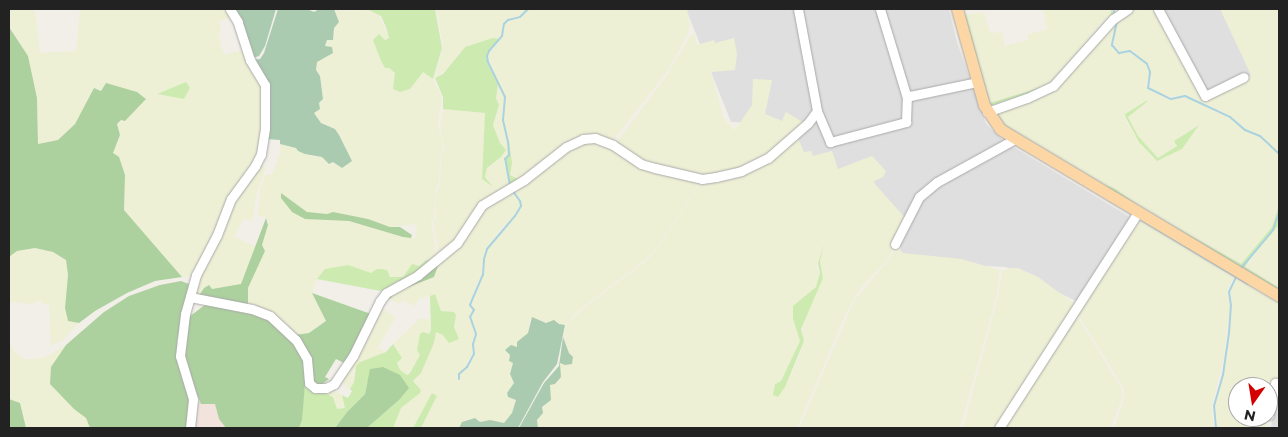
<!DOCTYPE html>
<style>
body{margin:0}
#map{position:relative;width:1288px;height:437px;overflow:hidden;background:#f2efe9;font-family:Montserrat,sans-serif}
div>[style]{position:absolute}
.residential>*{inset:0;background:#e0dfdf}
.military>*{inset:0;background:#f3e3dd}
.farmland>*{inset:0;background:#eef0d5}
.grass>*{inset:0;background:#cdebb0}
.forest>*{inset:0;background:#add19e}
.cemetery>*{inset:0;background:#aacbaf}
.stream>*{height:2px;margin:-1px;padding:0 1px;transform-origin:1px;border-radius:1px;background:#aad3df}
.roads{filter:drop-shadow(0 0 1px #a9a9a9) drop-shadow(0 0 1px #a9a9a9)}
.minor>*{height:9px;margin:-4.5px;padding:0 4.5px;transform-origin:4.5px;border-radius:4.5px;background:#fff}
.major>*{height:11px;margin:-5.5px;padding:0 5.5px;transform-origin:5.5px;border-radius:5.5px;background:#fcd6a4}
span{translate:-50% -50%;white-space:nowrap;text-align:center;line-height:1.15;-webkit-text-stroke:4px #fff;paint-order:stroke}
.frame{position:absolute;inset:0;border:10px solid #222;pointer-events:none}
.north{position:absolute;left:1228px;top:377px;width:50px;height:50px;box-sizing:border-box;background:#fff;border:1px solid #a7a7a7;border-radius:50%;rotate:193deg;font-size:14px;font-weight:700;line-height:20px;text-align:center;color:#222}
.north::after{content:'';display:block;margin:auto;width:18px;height:22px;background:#d40000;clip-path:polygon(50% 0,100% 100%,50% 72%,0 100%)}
</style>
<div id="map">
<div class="residential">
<div style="clip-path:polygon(686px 9px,949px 9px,957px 42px,986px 124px,1005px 142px,1133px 219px,1084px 305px,1006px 267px,902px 262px,898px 228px,763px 123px,731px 122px)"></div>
<div style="clip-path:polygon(1152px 9px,1231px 9px,1255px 78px,1200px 105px)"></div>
<div style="clip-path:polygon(1276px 388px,1279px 389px,1279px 428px,1271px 428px)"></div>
</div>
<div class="military">
<div style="clip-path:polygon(212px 365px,244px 428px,177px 428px,160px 396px)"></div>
</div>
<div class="farmland">
<div style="clip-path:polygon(evenodd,9px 9px,35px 9px,40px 53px,76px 51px,80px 9px,229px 9px,234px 17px,219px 21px,221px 32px,218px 33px,224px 55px,245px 49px,261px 80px,263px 107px,258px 147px,255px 158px,224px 208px,194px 276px,182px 277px,124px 210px,125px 175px,113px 153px,120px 135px,117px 124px,121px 120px,125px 121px,145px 99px,94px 88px,75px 124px,58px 140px,38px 144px,37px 98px,28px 56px,9px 27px,9px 9px,190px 88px,184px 99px,163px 95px,190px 88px)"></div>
<div style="clip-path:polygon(evenodd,334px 9px,348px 11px,367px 9px,378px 14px,389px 38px,385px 40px,382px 36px,379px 55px,385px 68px,389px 68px,395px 73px,395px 84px,403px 89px,423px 72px,433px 79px,442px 97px,438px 124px,443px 144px,440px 157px,439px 183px,435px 191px,434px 218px,431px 221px,436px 252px,434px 261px,426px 260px,403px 277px,390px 277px,389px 274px,371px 273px,351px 267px,320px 277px,317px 279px,312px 293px,326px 321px,309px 333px,295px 335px,248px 306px,248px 288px,265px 251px,262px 245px,269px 222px,266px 218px,258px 216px,260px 189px,266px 174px,272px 175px,280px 153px,280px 144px,297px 148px,298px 151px,305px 154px,322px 157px,329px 164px,333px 162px,336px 165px,352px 161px,339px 135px,335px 129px,322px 123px,314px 113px,323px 99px,320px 76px,316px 70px,317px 62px,330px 47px,325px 47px,327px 39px,335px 33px,334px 28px,339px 22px,334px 9px,281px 193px,307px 212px,368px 219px,390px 227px,417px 224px,415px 238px,403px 237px,349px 221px,321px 220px,292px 212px,281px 193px)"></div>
<div style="clip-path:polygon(436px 9px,527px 9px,520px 17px,514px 17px,504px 23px,499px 39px,488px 39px,460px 52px,446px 70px,435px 78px,443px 45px)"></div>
<div style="clip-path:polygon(528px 9px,687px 9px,690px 26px,686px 38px,668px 70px,613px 141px,588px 137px,519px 180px,510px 175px,512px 163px,503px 120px,506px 97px,499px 87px,488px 56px,489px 51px,502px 36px,505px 24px,515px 18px,520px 18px)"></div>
<div style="clip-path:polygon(1043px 9px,1111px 9px,1111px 15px,1103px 21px,1048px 85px,989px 103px,966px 15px,984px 12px,990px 33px,1002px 32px,1005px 46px,1028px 40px,1028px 34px,1047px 29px)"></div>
<div style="clip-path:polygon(1133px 9px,1156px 9px,1203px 98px,1251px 75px,1220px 9px,1279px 9px,1279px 153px,1261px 136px,1245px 129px,1230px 117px,1196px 100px,1185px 95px,1171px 97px,1150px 89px,1150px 66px,1131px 50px,1120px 52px,1114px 44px,1115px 32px,1119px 17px)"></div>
<div style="clip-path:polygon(evenodd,1116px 21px,1112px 45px,1119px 54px,1130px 52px,1147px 65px,1150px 72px,1146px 85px,1147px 89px,1171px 99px,1185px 97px,1229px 118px,1245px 130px,1260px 137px,1277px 151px,1279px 156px,1279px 205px,1272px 227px,1241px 264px,1049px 153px,1007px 126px,997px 116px,998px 112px,1054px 90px,1116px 21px,1146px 101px,1128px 117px,1138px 136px,1158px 158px,1177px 146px,1175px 140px,1197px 126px,1182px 148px,1162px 159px,1153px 158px,1147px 151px,1127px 123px,1125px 114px,1146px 101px)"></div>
<div style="clip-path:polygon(695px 34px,697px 45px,714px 40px,715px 43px,734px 38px,737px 54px,735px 70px,711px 72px,724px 119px,735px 130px,752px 105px,753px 79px,772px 80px,765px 114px,782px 121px,786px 112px,804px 123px,782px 144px,751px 166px,701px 177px,654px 167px,615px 144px,665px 78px,691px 35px)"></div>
<div style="clip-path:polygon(498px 84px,505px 97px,502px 120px,508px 142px,508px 155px,504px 159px,510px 188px,482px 204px,471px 223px,435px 261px,438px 248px,433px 221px,436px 218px,435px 196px,440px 184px,441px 157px,444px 146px,440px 126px,443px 109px,485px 113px,482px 178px,491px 185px,485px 176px,487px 168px,499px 159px,506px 150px,500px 144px,493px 125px,499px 105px,496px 98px)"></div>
<div style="clip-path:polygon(evenodd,796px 134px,804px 152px,811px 151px,813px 156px,832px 151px,838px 169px,872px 156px,886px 171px,883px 177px,874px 181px,875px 184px,906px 219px,888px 259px,860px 289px,846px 313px,797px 428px,538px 428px,537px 420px,549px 395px,550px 384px,555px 384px,559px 380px,560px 362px,568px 365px,569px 353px,563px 337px,566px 325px,581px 310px,645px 262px,658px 248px,702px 180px,745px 171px,796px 134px,824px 250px,820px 261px,823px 278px,802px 325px,803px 337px,800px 354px,785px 387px,775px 384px,781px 381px,800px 341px,793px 319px,806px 295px,813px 291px,818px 283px,820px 273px,817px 268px,824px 250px)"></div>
<div style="clip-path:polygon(599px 140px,631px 161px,700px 182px,657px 248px,644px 261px,579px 310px,565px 325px,530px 319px,528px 333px,516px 348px,506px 353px,510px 355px,509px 361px,513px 363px,510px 376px,514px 383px,507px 393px,508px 397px,516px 400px,512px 413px,504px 423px,490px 420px,480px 422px,475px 418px,465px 420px,459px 428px,421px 428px,437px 396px,432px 393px,413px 428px,392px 428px,401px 408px,420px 393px,421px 390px,413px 381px,417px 378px,430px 354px,436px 332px,458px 339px,454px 327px,455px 322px,449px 312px,441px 311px,435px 295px,419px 299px,415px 306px,403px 300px,400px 304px,390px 299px,396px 292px,409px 287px,463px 241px,481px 211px,511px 189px,520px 201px,520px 206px,515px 216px,502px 228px,487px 248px,483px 259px,482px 275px,477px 285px,475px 296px,470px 301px,470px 305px,473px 310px,469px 317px,475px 334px,472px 343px,473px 353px,468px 360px,467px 365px,458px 374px,459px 380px,459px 374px,467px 367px,474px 354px,473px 344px,476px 334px,470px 317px,474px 309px,471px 305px,476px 296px,483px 275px,484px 259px,488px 249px,516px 216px,521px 206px,521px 200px,512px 189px,577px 142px)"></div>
<div style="clip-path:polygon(261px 160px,265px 169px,257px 192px,252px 221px,243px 219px,235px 237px,257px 247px,241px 284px,212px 289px,209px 285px,203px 288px,198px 297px,194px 293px,194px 287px,232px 201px)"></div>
<div style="clip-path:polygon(1137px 219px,1234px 277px,1227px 292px,1230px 306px,1224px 357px,1212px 406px,1214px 428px,1114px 428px,1124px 399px,1123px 387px,1076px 311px)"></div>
<div style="clip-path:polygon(1279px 222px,1279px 288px,1245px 268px)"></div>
<div style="clip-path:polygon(896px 247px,903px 253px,961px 259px,1000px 270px,996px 298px,960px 428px,799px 428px,854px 301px,889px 259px)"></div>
<div style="clip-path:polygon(35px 248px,53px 252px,66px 260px,68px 275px,65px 308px,68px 321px,79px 323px,63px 340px,51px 346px,49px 304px,43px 304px,39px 300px,33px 304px,9px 302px,9px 257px,17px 251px)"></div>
<div style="clip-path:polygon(1011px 268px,1018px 268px,1038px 277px,1076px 305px,997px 428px,963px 428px,998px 297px,1002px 271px)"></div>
<div style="clip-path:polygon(1236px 278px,1279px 304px,1279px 383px,1268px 401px,1268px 387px,1238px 387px,1238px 417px,1266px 417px,1266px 428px,1217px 428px,1215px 406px,1227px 358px,1232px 306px,1230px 292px)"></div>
<div style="clip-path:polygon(380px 307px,396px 317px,378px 347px,386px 352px,360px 362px,353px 371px,354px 382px,350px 389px,339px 381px)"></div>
<div style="clip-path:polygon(1075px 313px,1121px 388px,1122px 398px,1111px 428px,1002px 428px)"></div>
<div style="clip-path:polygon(419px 319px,429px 319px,431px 330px,418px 345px,417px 350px,420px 355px,413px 369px,407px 375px,400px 370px,397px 363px,402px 358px,393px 344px)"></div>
<div style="clip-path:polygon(9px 345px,12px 346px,14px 351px,24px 359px,35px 359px,45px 357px,66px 345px,51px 367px,66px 400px,86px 418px,90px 428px,26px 428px,20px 403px,9px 399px)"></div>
<div style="clip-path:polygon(331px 389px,342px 395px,345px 407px,337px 410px,320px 392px)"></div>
</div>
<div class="grass">
<div style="clip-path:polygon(367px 9px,435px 9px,442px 48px,433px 79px,423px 72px,410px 89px,400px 92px,393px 89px,395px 73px,389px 68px,385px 68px,381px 61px,373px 40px,379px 34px,385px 40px,389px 38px,386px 27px,381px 16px)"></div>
<div style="clip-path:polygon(1111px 9px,1114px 14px,1050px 86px,987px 107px,962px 16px,966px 15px,990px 103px,1048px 85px,1111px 15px)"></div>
<div style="clip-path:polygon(493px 38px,499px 39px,488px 51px,487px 56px,487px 63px,498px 84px,496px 98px,499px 105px,493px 125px,500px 143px,506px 150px,501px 157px,487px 168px,485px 177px,493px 187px,482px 179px,485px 113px,443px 109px,443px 97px,435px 78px,443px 74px,465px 47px)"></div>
<div style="clip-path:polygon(186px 82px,190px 88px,184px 99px,157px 94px)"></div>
<div style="clip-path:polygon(1146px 101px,1148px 101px,1128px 117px,1138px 136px,1158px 158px,1177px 146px,1174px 141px,1199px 125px,1182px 149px,1157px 161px,1139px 142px,1126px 118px,1125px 114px)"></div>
<div style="clip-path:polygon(997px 116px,1007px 126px,1049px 153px,1104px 185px,1114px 188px,1142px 208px,1241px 264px,1272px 227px,1279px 205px,1278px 226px,1250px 259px,1245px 267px,1279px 288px,1279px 293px,1008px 130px)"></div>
<div style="clip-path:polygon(509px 142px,512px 163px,510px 175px,519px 180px,511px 187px,505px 159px,509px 155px)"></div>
<div style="clip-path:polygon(824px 244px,820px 261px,823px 278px,801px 329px,804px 341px,785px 387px,778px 397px,773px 395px,775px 384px,781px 381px,800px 341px,793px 319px,793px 306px,816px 287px,820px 273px,818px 263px)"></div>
<div style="clip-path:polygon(426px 260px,434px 261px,386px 292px,317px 279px,325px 269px,348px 265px,371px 273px,377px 269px,382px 269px,387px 270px,390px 277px,403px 277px,412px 264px,419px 266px)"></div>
<div style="clip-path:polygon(435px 294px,441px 311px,454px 312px,456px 315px,454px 327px,459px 339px,449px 343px,443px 335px,436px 332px,434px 343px,421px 373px,413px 381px,421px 390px,420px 393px,401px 408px,393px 428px,367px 428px,399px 400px,367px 382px,365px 394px,347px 412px,335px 428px,299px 428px,305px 384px,333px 397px,337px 409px,345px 408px,342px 395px,348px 398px,352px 391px,350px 389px,354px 382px,356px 366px,360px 362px,386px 352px,393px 344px,402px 358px,397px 363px,400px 370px,407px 375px,410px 373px,420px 355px,417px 350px,420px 334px,423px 332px,429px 334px,431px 330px,430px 296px)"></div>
<div style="clip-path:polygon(432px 393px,437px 396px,421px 428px,413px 428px)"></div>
</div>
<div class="forest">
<div style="clip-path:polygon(9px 27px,28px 56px,37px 98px,38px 144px,58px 140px,75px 124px,94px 88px,101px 91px,106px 83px,137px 92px,146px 99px,125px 121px,121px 120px,117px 124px,120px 135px,113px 153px,119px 157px,125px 175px,124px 210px,182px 277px,155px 281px,127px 293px,95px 311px,79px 323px,68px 321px,65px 308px,68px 275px,66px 260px,53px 252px,35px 248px,17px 251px,9px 257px)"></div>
<div style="clip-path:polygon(281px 193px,307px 212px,327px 214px,333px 212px,368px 219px,390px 227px,400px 227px,412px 235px,411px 238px,403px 237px,349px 221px,305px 219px,292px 212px,281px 198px)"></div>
<div style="clip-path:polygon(266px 218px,268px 225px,262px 245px,265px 251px,248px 288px,248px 306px,198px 297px,204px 288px,209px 285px,212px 289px,241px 284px)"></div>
<div style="clip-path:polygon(439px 263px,434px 277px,396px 292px,390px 299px,385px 297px)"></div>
<div style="clip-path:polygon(181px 281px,189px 284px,177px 341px,177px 357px,189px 397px,187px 428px,90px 428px,86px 418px,74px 409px,50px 384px,51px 367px,66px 345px,104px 312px,129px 296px,160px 285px)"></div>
<div style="clip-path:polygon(312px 293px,371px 314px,346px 364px,336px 359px,325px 377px,329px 379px,321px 385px,313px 384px,295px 335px,309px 333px,326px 321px)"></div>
<div style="clip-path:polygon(206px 304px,248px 312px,265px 317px,294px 342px,303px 361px,305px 384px,302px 420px,299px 428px,226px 428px,219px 419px,215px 404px,201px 404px,182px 355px,189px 317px)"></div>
<div style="clip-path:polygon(383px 367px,400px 375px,409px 388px,399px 400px,367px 428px,335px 428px,347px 412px,365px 394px,370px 369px)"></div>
<div style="clip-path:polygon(9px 399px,20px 403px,26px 428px,9px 428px)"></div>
</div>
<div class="cemetery">
<div style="clip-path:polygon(233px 9px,276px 9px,265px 46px,259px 56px,252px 58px)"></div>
<div style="clip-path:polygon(278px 9px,307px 9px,314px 12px,319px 9px,334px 9px,339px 22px,334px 28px,333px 40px,327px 40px,325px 46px,332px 47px,333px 53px,317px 62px,316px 70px,320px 76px,323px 99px,319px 103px,320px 109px,314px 113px,321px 123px,335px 129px,339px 135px,352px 161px,342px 168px,333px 162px,329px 164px,322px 157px,305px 154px,298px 151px,296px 148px,280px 144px,280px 140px,266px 139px,269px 105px,253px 60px,260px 59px,264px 53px)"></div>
<div style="clip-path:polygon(532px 317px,546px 323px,554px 320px,559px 324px,565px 325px,557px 364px,543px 382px,518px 428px,459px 428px,462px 422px,475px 418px,480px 422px,490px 420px,504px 423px,512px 413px,516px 400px,508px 397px,507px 393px,514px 383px,510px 374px,513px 363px,509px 361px,510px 355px,505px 350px,511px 345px,517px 347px,517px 342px,528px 333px)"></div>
<div style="clip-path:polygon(563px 337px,569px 353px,573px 357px,572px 364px,565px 365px,560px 363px,561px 377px,555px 384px,550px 385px,551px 400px,542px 407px,543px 413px,537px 420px,538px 428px,519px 428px,544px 383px,559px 366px)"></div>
</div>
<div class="stream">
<div style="left:1113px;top:9px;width:5px;rotate:68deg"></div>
<div style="left:1117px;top:21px;width:25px;rotate:102deg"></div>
<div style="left:1112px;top:45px;width:11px;rotate:49deg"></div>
<div style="left:1119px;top:53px;width:11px;rotate:-10deg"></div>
<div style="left:1130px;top:51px;width:21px;rotate:37deg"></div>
<div style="left:1147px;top:64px;width:9px;rotate:69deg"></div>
<div style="left:1150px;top:72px;width:16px;rotate:97deg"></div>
<div style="left:1148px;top:88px;width:25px;rotate:26deg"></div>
<div style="left:1171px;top:99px;width:14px;rotate:-12deg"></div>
<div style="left:1185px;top:96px;width:50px;rotate:25deg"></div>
<div style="left:1230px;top:117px;width:20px;rotate:41deg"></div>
<div style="left:1245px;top:130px;width:16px;rotate:22deg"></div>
<div style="left:1260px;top:136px;width:26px;rotate:43deg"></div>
<div style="left:510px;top:186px;width:27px;rotate:-100deg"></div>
<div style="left:505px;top:159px;width:6px;rotate:-45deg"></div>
<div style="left:509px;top:155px;width:13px;rotate:-94deg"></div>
<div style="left:508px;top:142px;width:23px;rotate:-103deg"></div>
<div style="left:503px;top:120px;width:23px;rotate:-85deg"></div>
<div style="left:505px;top:97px;width:39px;rotate:-116deg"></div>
<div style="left:488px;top:62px;width:6px;rotate:-99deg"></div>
<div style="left:487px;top:56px;width:5px;rotate:-68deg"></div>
<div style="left:489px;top:51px;width:20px;rotate:-49deg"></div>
<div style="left:502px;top:36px;width:12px;rotate:-81deg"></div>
<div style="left:504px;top:24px;width:6px;rotate:-45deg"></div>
<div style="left:508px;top:20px;width:12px;rotate:-14deg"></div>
<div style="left:520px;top:17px;width:11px;rotate:-45deg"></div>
<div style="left:1138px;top:218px;width:128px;rotate:31deg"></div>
<div style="left:1242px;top:267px;width:48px;rotate:-50deg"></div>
<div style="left:1273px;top:230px;width:18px;rotate:-71deg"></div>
<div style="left:459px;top:379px;width:5px;rotate:-90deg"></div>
<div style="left:459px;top:374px;width:11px;rotate:-41deg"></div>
<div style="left:467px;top:367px;width:15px;rotate:-62deg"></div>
<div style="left:474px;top:354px;width:10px;rotate:-96deg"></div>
<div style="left:473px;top:344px;width:10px;rotate:-73deg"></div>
<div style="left:476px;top:334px;width:18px;rotate:-109deg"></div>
<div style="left:470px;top:317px;width:8px;rotate:-60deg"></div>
<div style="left:474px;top:310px;width:6px;rotate:-129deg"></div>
<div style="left:470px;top:305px;width:33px;rotate:-67deg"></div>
<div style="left:483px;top:275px;width:16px;rotate:-86deg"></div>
<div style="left:484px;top:259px;width:10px;rotate:-73deg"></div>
<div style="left:487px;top:249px;width:43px;rotate:-49.7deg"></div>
<div style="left:515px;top:216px;width:12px;rotate:-59deg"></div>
<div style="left:521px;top:206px;width:5px;rotate:-101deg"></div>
<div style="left:520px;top:201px;width:14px;rotate:-126deg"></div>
<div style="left:1216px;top:428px;width:22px;rotate:-95deg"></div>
<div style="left:1214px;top:406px;width:32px;rotate:-74deg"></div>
<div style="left:1223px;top:375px;width:42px;rotate:-81.9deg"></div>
<div style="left:1229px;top:333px;width:27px;rotate:-86deg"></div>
<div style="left:1231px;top:306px;width:14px;rotate:-98deg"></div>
<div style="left:1229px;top:292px;width:17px;rotate:-65deg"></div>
</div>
<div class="roads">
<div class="minor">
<div style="left:798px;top:9px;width:104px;rotate:79.4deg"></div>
<div style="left:817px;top:111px;width:34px;rotate:67deg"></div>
<div style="left:830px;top:142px;width:79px;rotate:-14.7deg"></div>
<div style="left:906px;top:122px;width:24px;rotate:-88deg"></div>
<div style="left:907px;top:98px;width:4px;rotate:-34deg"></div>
<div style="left:910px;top:96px;width:68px;rotate:-11.8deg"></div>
<div style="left:880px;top:9px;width:93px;rotate:73.1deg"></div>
<div style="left:1158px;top:9px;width:99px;rotate:61.6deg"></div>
<div style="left:1205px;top:96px;width:43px;rotate:-26deg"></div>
<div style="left:987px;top:112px;width:42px;rotate:-19.3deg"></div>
<div style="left:1027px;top:98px;width:29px;rotate:-25deg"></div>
<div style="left:1053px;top:86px;width:90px;rotate:-48.2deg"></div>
<div style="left:1113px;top:19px;width:18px;rotate:-34deg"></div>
<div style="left:895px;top:244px;width:53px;rotate:-62.9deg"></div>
<div style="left:919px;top:197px;width:23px;rotate:-40deg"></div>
<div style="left:937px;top:182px;width:89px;rotate:-28.9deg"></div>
<div style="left:190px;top:297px;width:63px;rotate:11deg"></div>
<div style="left:252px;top:309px;width:19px;rotate:21deg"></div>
<div style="left:270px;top:316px;width:35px;rotate:43deg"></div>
<div style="left:296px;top:340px;width:22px;rotate:60deg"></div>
<div style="left:307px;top:359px;width:24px;rotate:85deg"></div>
<div style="left:309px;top:383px;width:8px;rotate:40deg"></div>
<div style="left:315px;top:388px;width:11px"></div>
<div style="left:326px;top:388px;width:9px;rotate:-27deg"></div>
<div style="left:334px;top:384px;width:34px;rotate:-56deg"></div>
<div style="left:353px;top:356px;width:61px;rotate:-63.9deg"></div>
<div style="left:380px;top:301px;width:10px;rotate:-53deg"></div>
<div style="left:386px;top:293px;width:37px;rotate:-29deg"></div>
<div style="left:418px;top:275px;width:50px;rotate:-39.4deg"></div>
<div style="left:457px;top:243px;width:45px;rotate:-56.7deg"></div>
<div style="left:482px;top:205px;width:49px;rotate:-30.8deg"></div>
<div style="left:524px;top:180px;width:53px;rotate:-38.2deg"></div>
<div style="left:566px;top:147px;width:19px;rotate:-25deg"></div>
<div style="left:583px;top:139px;width:12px;rotate:-5deg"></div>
<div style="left:595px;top:138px;width:19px;rotate:21deg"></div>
<div style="left:613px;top:145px;width:34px;rotate:34deg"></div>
<div style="left:641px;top:164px;width:15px;rotate:16deg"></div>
<div style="left:655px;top:168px;width:48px;rotate:13.2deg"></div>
<div style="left:702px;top:179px;width:14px;rotate:-8deg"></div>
<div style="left:716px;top:177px;width:26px;rotate:-13deg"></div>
<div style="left:741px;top:171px;width:30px;rotate:-26deg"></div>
<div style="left:768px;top:158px;width:53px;rotate:-41.2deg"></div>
<div style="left:808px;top:123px;width:15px;rotate:-53deg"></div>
<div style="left:1269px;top:415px;width:33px;rotate:-79deg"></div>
<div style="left:1275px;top:383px;width:4px;rotate:14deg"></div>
<div style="left:190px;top:428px;width:29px;rotate:-84deg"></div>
<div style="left:193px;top:399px;width:45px;rotate:-106.8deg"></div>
<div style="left:180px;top:356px;width:42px;rotate:-83.2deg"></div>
<div style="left:185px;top:314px;width:41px;rotate:-74.2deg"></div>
<div style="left:196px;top:275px;width:45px;rotate:-62.3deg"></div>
<div style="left:217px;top:235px;width:39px;rotate:-69deg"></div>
<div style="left:231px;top:199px;width:41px;rotate:-54deg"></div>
<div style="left:255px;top:166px;width:13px;rotate:-63deg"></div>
<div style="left:261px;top:154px;width:26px;rotate:-81deg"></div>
<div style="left:265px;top:128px;width:43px;rotate:-90deg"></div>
<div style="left:265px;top:85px;width:29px;rotate:-121deg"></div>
<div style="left:250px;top:60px;width:40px;rotate:-108deg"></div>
<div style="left:238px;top:22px;width:15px;rotate:-122deg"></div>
<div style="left:999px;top:428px;width:257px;rotate:-57.2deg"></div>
</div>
<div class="major">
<div style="left:957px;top:9px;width:100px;rotate:74.3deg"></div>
<div style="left:984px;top:105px;width:29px;rotate:56deg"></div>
<div style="left:1000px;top:129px;width:325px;rotate:30.9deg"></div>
</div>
</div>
<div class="frame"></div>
<div class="north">N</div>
</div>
